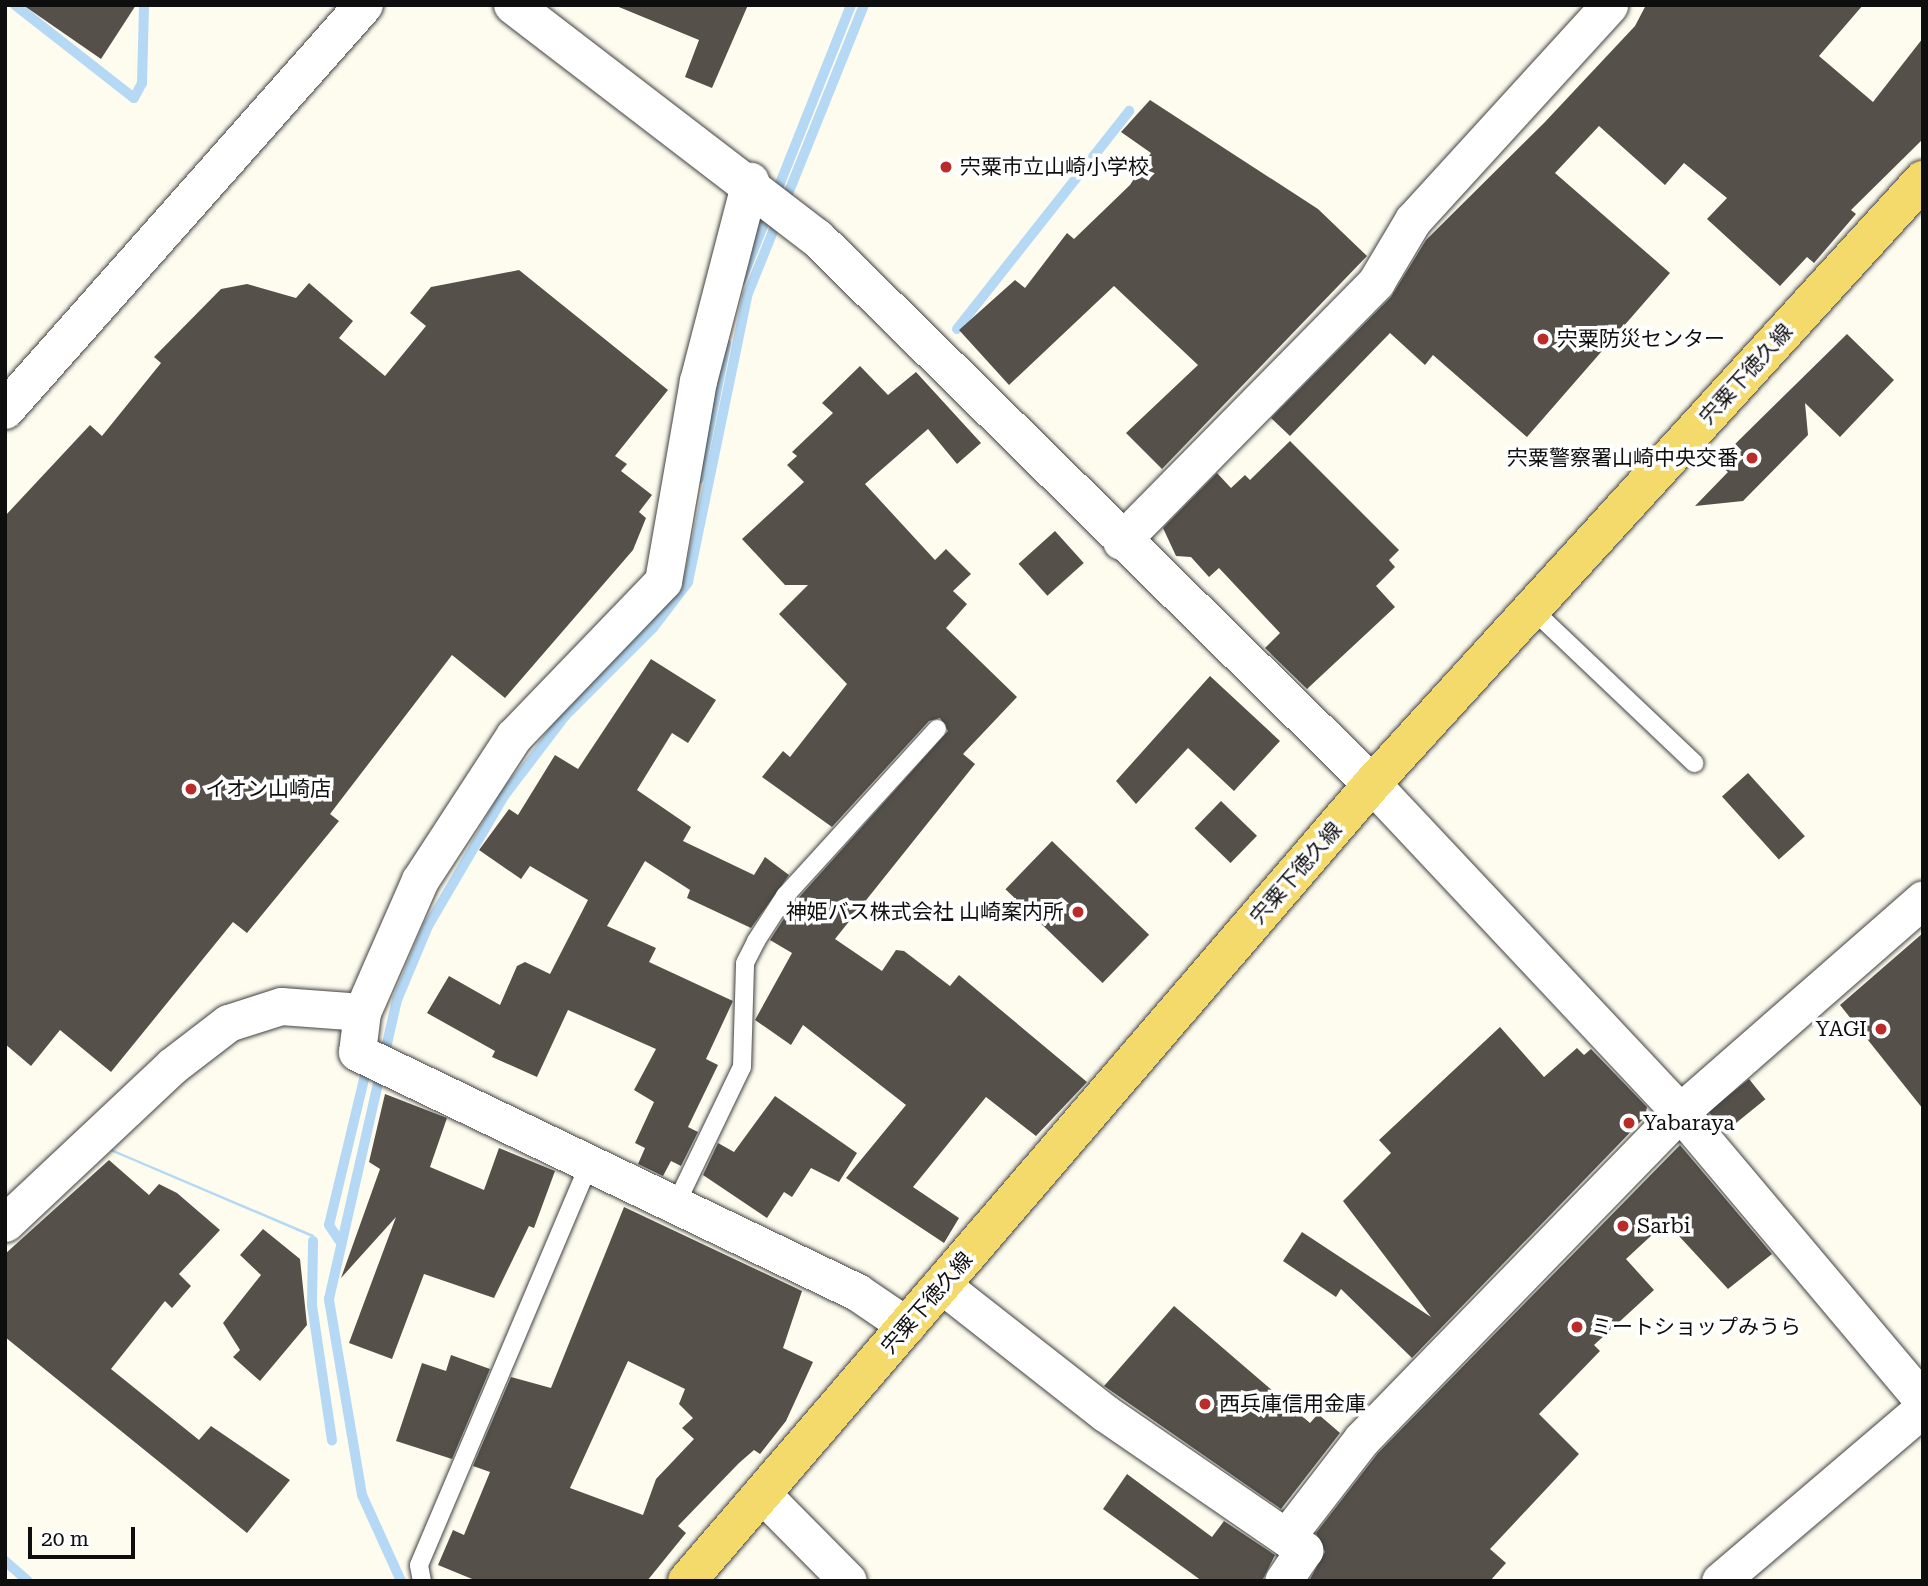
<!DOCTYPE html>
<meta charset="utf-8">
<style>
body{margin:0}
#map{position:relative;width:1928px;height:1586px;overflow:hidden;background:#fefcef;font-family:"Roboto Serif","Noto Sans JP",serif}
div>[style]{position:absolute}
.water>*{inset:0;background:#b5d9f4}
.stream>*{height:10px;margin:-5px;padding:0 5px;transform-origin:5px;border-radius:5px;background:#b5d9f4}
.building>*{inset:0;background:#56504a;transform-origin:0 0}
.roads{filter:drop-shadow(0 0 2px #414141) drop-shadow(0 0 2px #414141)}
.service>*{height:18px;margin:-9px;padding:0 9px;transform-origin:9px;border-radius:9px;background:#fff}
.minor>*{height:37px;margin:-18.5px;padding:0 18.5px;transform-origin:18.5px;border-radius:18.5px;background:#fff}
.tertiary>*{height:38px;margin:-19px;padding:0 19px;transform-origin:19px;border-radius:19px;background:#fff}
.primary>*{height:38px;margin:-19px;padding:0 19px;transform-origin:19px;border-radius:19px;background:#f4da6a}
.dots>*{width:19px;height:19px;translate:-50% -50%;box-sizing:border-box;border:4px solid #fff;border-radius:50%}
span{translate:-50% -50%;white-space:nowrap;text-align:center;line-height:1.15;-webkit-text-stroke:7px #fff;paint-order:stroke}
.poi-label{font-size:21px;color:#0e0e0e}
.left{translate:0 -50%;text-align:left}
.right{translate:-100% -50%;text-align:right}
.street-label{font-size:21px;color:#0e0e0e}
.frame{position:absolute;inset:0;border:7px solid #0e0e0e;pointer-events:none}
.scale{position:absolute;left:28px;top:1527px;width:107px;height:32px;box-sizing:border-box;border:4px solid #0e0e0e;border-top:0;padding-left:9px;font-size:21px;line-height:24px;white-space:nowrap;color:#0e0e0e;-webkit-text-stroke:5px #fff;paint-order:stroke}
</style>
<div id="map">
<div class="water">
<div style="clip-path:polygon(109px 1148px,314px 1235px,314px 1238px,108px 1150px)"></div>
</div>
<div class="stream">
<div style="left:15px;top:5px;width:151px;rotate:38deg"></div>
<div style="left:134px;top:98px;width:17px;rotate:-62deg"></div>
<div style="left:142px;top:83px;width:78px;rotate:-88.5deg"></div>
<div style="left:775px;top:196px;width:206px;rotate:-68.3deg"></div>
<div style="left:741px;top:281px;width:75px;rotate:-68.2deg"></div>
<div style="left:957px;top:329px;width:278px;rotate:-51.7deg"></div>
<div style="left:699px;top:479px;width:138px;rotate:-78.7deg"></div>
<div style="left:339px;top:1240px;width:18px;rotate:-124deg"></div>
<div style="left:329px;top:1225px;width:167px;rotate:-76.5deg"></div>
<div style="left:313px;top:1241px;width:64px;rotate:90.9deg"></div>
<div style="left:312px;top:1305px;width:137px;rotate:81.6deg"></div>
<div style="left:5px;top:1561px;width:30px;rotate:41deg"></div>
<div style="left:401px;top:1581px;width:94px;rotate:-114.4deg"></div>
<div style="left:362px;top:1495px;width:199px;rotate:-99.6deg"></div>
<div style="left:329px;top:1299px;width:307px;rotate:-77.2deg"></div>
<div style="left:397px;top:1000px;width:80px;rotate:-67.3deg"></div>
<div style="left:428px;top:926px;width:151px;rotate:-59.7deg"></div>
<div style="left:504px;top:796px;width:101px;rotate:-52.7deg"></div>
<div style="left:565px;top:716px;width:124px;rotate:-45deg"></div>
<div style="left:653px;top:628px;width:58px;rotate:-52.7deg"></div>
<div style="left:688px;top:582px;width:292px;rotate:-78.3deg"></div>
<div style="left:747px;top:296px;width:314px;rotate:-68.1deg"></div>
</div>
<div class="building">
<div style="clip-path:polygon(23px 5px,136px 5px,101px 59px)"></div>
<div style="clip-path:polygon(614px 5px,748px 5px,712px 88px,685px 77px,699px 40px)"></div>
<div style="clip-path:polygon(1646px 5px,1863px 5px,1819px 56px,1873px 102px,1923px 38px,1923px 139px,1851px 210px,1856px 214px,1814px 263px,1807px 257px,1780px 286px,1707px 219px,1727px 198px,1684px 163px,1665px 185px,1599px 126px,1555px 173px,1670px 273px,1527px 437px,1433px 355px,1425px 365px,1390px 333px,1290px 436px,1271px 418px,1391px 297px,1426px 240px,1544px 123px,1635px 26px)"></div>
<div style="clip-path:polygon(1150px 100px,1318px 209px,1367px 256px,1162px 469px,1126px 433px,1198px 365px,1114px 286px,1009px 385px,959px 330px,1015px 280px,1025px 288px,1067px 233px,1074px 239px,1130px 185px,1151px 153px,1121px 132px)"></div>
<div style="clip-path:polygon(519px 270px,668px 390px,615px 456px,627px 464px,621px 471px,652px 495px,639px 512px,646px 518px,633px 550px,505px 698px,452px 655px,330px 814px,339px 821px,247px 933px,233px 922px,111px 1072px,60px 1030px,31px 1066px,5px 1044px,5px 516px,90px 425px,102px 436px,161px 363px,154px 357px,221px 289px,247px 284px,296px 298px,309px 283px,353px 321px,339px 338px,385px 376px,426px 326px,410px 313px,431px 287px)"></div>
<div style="clip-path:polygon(1847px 334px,1894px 380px,1840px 437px,1805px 403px,1808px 435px,1743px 501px,1695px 506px,1728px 472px,1721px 466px,1733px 454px,1729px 450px)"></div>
<div style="clip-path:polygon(860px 366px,888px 395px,916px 372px,981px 443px,957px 464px,928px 429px,865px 484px,935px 560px,946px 549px,971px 574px,953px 591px,967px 604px,946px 628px,1017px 697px,963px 754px,975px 764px,835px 939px,882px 971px,896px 950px,904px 951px,950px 986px,959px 975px,1087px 1082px,1036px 1136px,986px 1097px,913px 1187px,959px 1218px,944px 1243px,846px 1178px,906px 1105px,803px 1025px,791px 1045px,755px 1020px,792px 953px,770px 940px,794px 903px,948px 731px,940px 718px,929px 721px,832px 827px,762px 777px,783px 751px,790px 757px,847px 684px,779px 614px,808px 585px,785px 585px,742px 539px,804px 482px,787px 465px,797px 456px,792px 452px,833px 413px,822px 403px)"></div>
<div style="clip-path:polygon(1290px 441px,1399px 550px,1389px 560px,1395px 567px,1376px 586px,1395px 607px,1307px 689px,1265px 648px,1280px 633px,1219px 568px,1209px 577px,1191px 557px,1176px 556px,1163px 528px,1217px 473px,1231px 488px,1245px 475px,1250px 480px)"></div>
<div style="left:1055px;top:531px;width:43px;height:49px;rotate:48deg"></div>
<div style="clip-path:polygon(651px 659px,716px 700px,688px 743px,672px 733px,637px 790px,691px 827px,683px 841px,754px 875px,765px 857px,789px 875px,751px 928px,687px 898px,690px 890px,645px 861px,607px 926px,656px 948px,649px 962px,733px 1001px,706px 1059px,718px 1065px,688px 1127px,698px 1132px,681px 1166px,671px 1161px,663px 1176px,638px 1164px,645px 1148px,635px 1143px,654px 1102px,634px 1090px,656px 1049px,568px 1010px,537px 1077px,492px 1057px,495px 1051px,427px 1013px,449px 976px,500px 1005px,517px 966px,525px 962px,550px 974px,588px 900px,530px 866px,521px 879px,479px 850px,509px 809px,518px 815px,555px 755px,578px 769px)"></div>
<div style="clip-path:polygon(1210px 676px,1280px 741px,1234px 791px,1188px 748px,1136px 804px,1116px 781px)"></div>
<div style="left:1748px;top:773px;width:85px;height:35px;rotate:48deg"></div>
<div style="left:1221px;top:801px;width:50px;height:38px;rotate:44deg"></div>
<div style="left:1052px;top:841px;width:135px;height:67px;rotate:44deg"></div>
<div style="clip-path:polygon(1923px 933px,1923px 1109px,1840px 1005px)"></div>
<div style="clip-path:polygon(1500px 1027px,1544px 1077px,1577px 1048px,1584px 1055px,1591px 1049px,1647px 1107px,1645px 1117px,1412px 1358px,1341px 1289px,1336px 1297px,1283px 1261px,1302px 1232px,1431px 1317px,1343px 1201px,1391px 1153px,1379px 1140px)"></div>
<div style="left:1749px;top:1079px;width:26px;height:52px;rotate:51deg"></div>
<div style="clip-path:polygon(385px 1094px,447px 1118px,430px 1167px,484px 1190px,499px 1148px,555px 1171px,534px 1228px,529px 1226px,494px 1298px,424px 1274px,392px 1359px,349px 1343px,396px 1217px,341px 1278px,380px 1169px,369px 1162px)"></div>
<div style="clip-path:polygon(775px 1096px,857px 1153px,839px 1182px,811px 1168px,792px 1197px,784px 1192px,767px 1218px,703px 1175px,718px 1143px,734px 1152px)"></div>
<div style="clip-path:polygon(1680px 1145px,1772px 1254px,1728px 1289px,1666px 1222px,1626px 1259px,1654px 1290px,1594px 1345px,1600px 1351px,1539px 1414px,1579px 1454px,1490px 1549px,1506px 1563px,1490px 1581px,1309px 1581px,1325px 1552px,1316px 1533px,1378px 1453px)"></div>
<div style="clip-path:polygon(109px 1160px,149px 1195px,159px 1184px,177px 1193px,220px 1230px,179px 1274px,191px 1286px,172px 1308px,165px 1301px,111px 1369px,199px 1440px,211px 1426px,290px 1480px,247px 1533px,5px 1337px,5px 1254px)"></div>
<div style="clip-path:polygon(evenodd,624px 1207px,802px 1291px,783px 1348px,813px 1362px,786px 1421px,760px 1454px,754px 1450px,739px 1463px,678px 1526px,686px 1533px,647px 1581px,477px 1581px,438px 1565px,453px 1530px,464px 1535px,490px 1472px,473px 1466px,511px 1377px,551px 1388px,624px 1207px,628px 1361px,685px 1389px,679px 1404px,693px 1418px,682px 1428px,694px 1439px,656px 1479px,643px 1515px,570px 1488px,628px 1361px)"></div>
<div style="clip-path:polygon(263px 1229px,300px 1259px,307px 1325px,260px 1381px,233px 1357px,240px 1350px,223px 1323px,261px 1275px,240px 1255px)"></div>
<div style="clip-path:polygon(1174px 1306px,1310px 1423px,1318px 1414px,1340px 1433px,1281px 1509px,1104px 1386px)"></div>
<div style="clip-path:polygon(451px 1355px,490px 1369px,452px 1459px,396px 1441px,422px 1363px,446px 1371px)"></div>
<div style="clip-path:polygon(1127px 1474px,1212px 1537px,1224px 1521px,1275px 1555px,1262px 1581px,1202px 1581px,1103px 1509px)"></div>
</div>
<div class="roads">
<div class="service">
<div style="left:1532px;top:609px;width:224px;rotate:43.5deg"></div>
<div style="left:675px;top:1206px;width:154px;rotate:-64.3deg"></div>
<div style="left:742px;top:1067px;width:104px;rotate:-88.3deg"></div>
<div style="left:745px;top:963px;width:25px;rotate:-63deg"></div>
<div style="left:756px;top:941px;width:54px;rotate:-57.2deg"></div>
<div style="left:785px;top:896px;width:226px;rotate:-47.7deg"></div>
<div style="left:422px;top:1581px;width:16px;rotate:-101deg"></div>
<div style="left:419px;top:1565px;width:435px;rotate:-67deg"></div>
</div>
<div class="minor">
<div style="left:1121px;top:541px;width:363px;rotate:-45.4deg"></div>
<div style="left:1376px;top:282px;width:72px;rotate:-59.2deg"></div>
<div style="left:1413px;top:220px;width:291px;rotate:-47.6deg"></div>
<div style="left:1372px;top:784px;width:450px;rotate:46.8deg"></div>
<div style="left:1680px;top:1112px;width:378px;rotate:49.9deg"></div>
<div style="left:362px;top:1012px;width:40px;rotate:97.1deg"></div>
<div style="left:357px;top:1052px;width:555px;rotate:25.64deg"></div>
<div style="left:857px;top:1292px;width:60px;rotate:34.2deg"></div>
<div style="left:5px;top:1223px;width:229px;rotate:-43.2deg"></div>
<div style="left:172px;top:1066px;width:71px;rotate:-37.5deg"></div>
<div style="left:228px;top:1023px;width:56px;rotate:-17.8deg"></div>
<div style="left:281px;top:1006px;width:81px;rotate:4.2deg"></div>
<div style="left:362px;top:1012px;width:144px;rotate:-66.3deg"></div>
<div style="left:420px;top:880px;width:172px;rotate:-56.9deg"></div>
<div style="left:514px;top:736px;width:215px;rotate:-46.1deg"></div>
<div style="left:663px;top:581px;width:203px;rotate:-80.1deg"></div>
<div style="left:698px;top:381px;width:207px;rotate:-75.4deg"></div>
<div style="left:943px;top:1286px;width:206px;rotate:38.1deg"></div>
<div style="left:1105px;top:1413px;width:242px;rotate:34.5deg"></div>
<div style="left:1304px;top:1550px;width:37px;rotate:124deg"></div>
<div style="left:762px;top:1494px;width:122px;rotate:45.3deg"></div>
<div style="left:1287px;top:1536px;width:123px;rotate:-52.3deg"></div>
<div style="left:1362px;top:1439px;width:456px;rotate:-45.8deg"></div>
<div style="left:1680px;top:1112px;width:323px;rotate:-41.2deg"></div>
<div style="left:1720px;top:1581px;width:267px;rotate:-40.4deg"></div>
</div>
<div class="tertiary">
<div style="left:513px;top:5px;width:383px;rotate:37.5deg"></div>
<div style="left:817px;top:238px;width:779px;rotate:44.53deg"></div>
<div style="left:5px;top:410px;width:541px;rotate:-48.45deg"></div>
</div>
<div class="primary">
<div style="left:687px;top:1581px;width:1051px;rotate:-49.32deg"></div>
<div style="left:1372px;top:784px;width:818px;rotate:-47.63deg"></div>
</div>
</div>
<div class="dots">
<div style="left:946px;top:167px;background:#b92c2a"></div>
<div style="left:1543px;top:339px;background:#b92c2a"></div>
<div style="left:1752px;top:458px;background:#b92c2a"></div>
<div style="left:191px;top:789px;background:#b92c2a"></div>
<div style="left:1078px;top:912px;background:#b92c2a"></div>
<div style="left:1881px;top:1029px;background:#b92c2a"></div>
<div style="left:1629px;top:1123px;background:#b92c2a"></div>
<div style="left:1623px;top:1226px;background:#b92c2a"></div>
<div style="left:1577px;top:1327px;background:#b92c2a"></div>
<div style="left:1205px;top:1404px;background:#b92c2a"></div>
</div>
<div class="poi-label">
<span class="left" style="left:960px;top:167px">宍粟市立山崎小学校</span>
<span class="left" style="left:1557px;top:339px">宍粟防災センター</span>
<span class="right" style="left:1738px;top:458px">宍粟警察署山崎中央交番</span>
<span class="left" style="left:205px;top:789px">イオン山崎店</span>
<span class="right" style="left:1064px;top:912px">神姫バス株式会社 山崎案内所</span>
<span class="right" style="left:1867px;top:1029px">YAGI</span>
<span class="left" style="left:1643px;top:1123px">Yabaraya</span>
<span class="left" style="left:1637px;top:1226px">Sarbi</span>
<span class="left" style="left:1591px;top:1327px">ミートショップみうら</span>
<span class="left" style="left:1219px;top:1404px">西兵庫信用金庫</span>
</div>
<div class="street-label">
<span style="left:1746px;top:374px;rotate:-48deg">宍粟下徳久線</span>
<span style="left:1296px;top:873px;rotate:-49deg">宍粟下徳久線</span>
<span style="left:927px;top:1303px;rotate:-49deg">宍粟下徳久線</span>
</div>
<div class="frame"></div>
<div class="scale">20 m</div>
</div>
